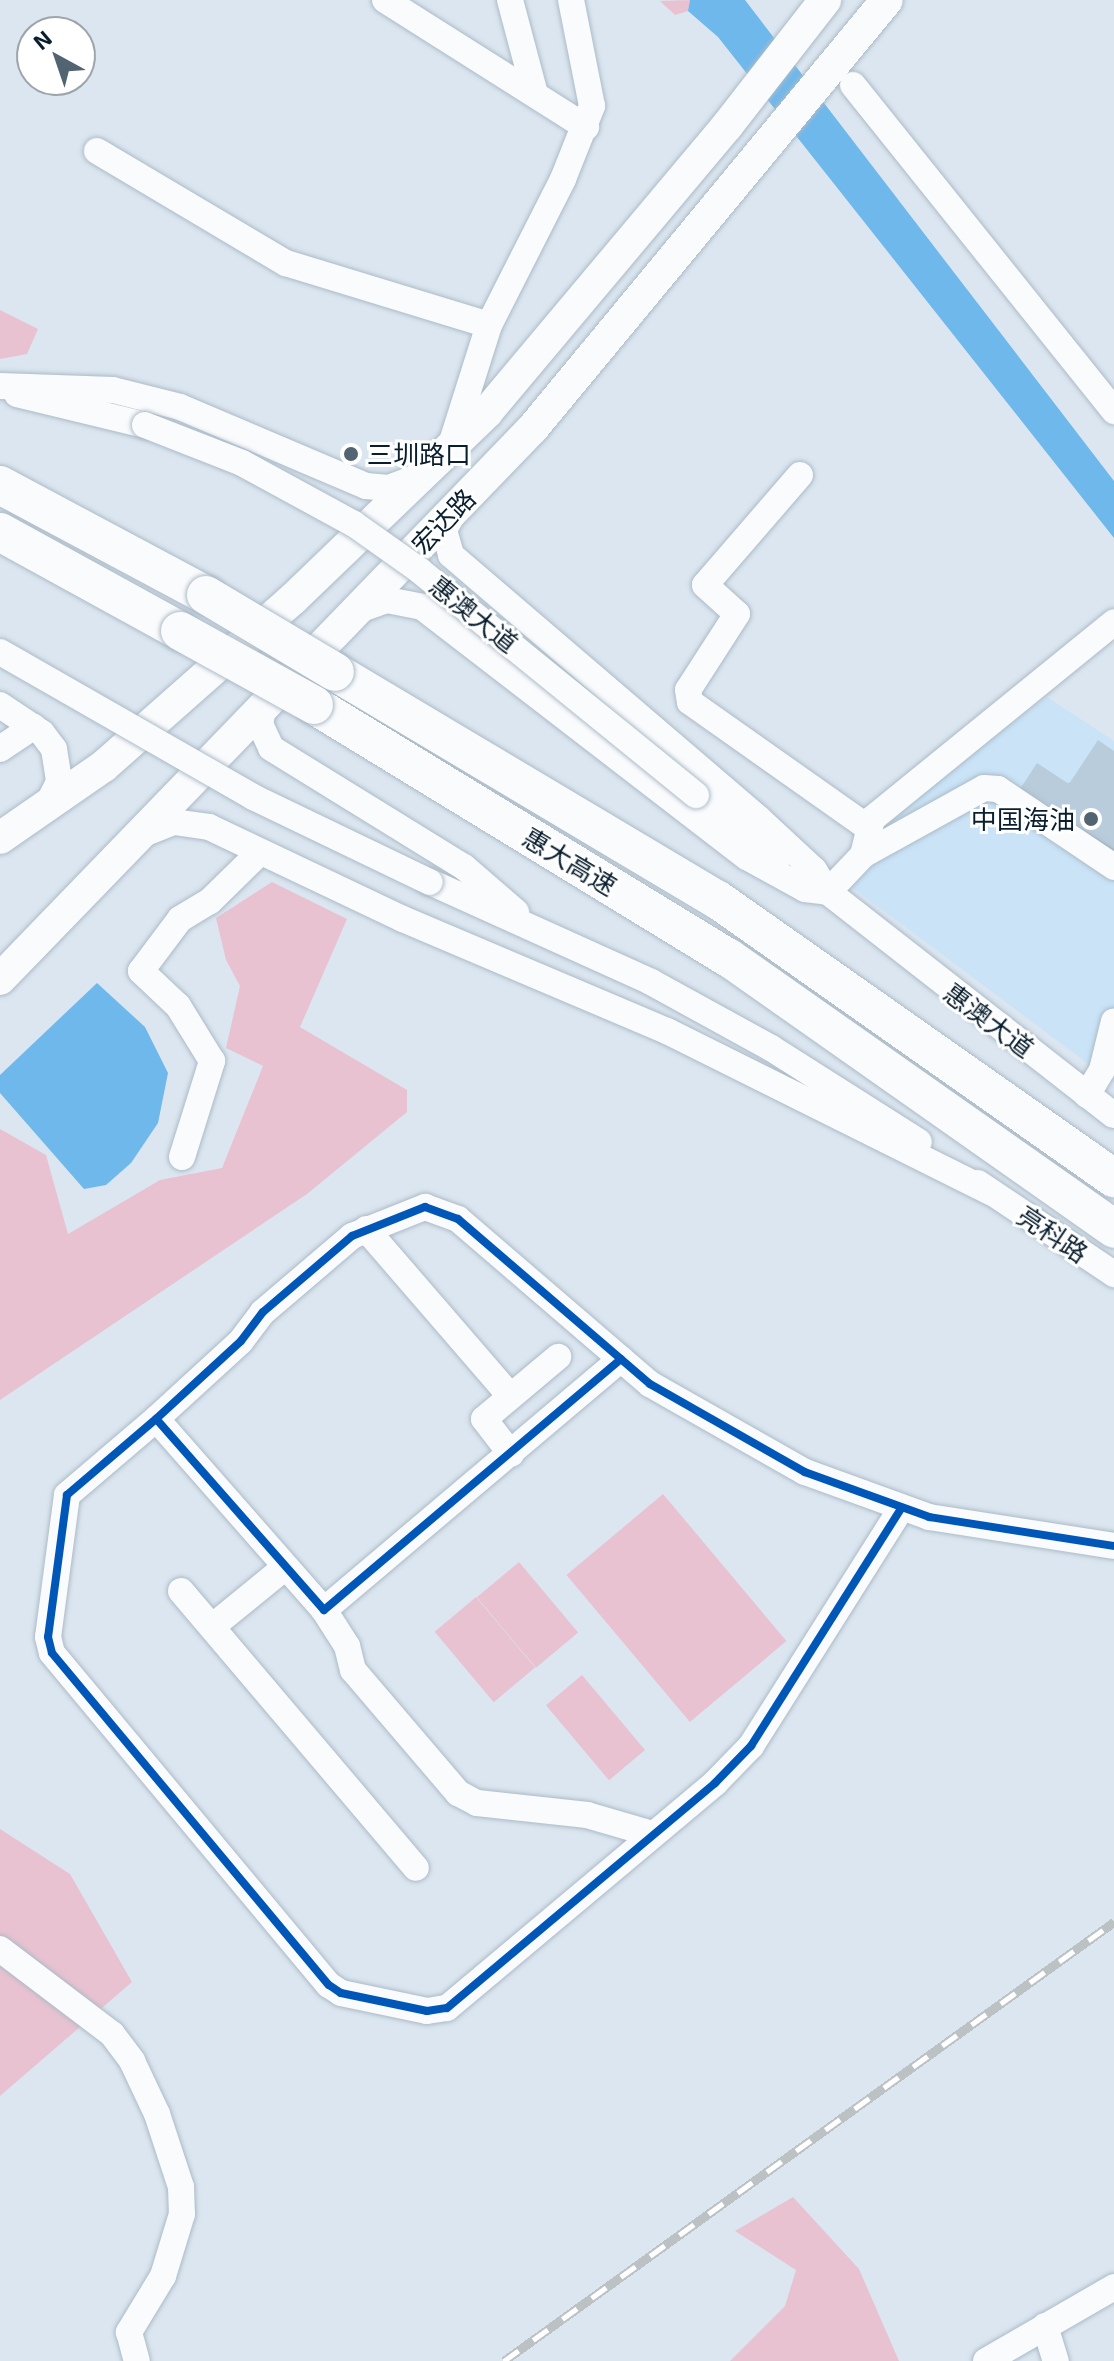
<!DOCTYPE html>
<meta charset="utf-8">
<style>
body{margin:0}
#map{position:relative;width:1114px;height:2361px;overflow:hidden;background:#dbe6f0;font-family:"Exo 2","Noto Sans SC",sans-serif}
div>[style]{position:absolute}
.built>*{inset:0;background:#cae3f7}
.green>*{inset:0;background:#e9c2d1;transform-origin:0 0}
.water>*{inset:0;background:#6fb8ec}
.shadow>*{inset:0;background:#0003}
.building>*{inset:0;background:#b9ccdc}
.roads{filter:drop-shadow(0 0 2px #acbbc7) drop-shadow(0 0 2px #acbbc7)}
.minor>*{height:26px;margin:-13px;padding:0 13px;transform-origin:13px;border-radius:13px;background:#fafbfd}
.major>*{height:32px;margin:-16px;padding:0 16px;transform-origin:16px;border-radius:16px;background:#fafbfd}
.highway>*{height:38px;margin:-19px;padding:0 19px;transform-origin:19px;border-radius:19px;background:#fafbfd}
.rail>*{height:9px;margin-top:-4.5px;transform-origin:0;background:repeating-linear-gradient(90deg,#fff 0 18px,#bcc1c4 0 36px);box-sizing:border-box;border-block:2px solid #bcc1c4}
.bridges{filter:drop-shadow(0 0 2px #acbbc7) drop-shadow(0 0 2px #acbbc7)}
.minor-bridge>*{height:26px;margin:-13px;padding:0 13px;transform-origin:13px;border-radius:13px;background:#fafbfd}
.highway-bridge>*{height:38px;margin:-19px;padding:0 19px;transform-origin:19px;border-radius:19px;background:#fafbfd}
.cycleway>*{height:8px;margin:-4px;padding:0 4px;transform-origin:4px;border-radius:4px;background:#0057b8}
.dots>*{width:22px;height:22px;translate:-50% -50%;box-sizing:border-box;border:4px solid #fff;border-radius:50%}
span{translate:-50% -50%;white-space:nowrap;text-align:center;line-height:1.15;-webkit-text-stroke:6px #fff;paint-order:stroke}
.poi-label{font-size:26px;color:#091e2e}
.left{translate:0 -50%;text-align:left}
.right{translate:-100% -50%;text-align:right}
.street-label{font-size:26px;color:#091e2e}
.north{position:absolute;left:16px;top:16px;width:80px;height:80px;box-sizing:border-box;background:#fff;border:2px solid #9da5ab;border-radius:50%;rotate:320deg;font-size:22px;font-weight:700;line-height:32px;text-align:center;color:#091e2e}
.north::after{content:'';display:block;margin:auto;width:28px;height:36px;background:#526472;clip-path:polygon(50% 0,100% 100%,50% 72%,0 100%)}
</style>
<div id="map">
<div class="built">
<div style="clip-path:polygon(1047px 697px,1114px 741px,1114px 1083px,837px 876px,883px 818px)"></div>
</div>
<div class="green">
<div style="clip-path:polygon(690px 0,688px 11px,675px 15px,660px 1px)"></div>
<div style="clip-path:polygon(0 310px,38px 329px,27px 354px,0 359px)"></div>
<div style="clip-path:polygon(272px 882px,347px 919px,300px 1027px,407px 1090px,407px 1112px,307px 1194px,0 1400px,0 1129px,46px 1155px,68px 1234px,160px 1180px,222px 1168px,263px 1066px,226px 1048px,240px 986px,226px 960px,216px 918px)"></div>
<div style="left:663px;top:1494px;width:192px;height:126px;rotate:50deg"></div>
<div style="left:519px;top:1562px;width:92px;height:55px;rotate:50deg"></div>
<div style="left:476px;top:1597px;width:92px;height:54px;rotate:50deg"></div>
<div style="left:582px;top:1675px;width:98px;height:47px;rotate:50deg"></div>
<div style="clip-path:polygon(0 1829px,70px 1874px,132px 1982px,0 2096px)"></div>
<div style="clip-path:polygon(793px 2197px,859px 2269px,899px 2361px,730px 2361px,785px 2306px,796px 2270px,735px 2231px)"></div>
</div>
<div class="water">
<div style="clip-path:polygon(690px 0,745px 0,1114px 481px,1114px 538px,718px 37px,688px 11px)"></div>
<div style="clip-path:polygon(97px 983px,145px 1027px,168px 1073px,158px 1123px,131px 1163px,106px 1185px,84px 1189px,0 1093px,0 1075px)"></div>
</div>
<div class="shadow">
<div style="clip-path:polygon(1114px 753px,1114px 853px,1038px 804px)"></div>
</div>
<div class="building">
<div style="clip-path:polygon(1098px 740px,1114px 751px,1114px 849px,1020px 789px,1037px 763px,1069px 784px)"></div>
</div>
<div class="roads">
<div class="minor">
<div style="left:385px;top:0;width:238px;rotate:32.3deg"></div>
<div style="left:510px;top:0;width:97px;rotate:75.1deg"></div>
<div style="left:853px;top:85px;width:418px;rotate:51.3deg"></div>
<div style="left:97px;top:151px;width:220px;rotate:30.7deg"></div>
<div style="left:286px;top:263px;width:212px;rotate:17deg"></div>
<div style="left:0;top:386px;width:113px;rotate:2deg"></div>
<div style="left:113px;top:390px;width:69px;rotate:14.2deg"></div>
<div style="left:180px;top:407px;width:202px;rotate:23deg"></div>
<div style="left:366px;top:486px;width:23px;rotate:5deg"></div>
<div style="left:389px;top:488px;width:31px;rotate:-21deg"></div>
<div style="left:17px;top:394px;width:132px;rotate:13.6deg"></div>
<div style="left:450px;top:448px;width:129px;rotate:-72.4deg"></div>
<div style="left:489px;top:325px;width:164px;rotate:-63.1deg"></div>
<div style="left:563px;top:179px;width:79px;rotate:-68.3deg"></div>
<div style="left:592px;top:106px;width:108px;rotate:-101.2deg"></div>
<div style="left:800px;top:475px;width:145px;rotate:130.8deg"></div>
<div style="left:705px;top:585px;width:43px;rotate:42.2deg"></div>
<div style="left:737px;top:614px;width:90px;rotate:122.8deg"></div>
<div style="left:688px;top:690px;width:12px;rotate:81deg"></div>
<div style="left:690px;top:702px;width:217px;rotate:35.2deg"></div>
<div style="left:455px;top:510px;width:23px;rotate:119deg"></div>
<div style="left:444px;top:530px;width:26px;rotate:74deg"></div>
<div style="left:451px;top:555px;width:406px;rotate:40.6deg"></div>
<div style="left:759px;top:819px;width:75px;rotate:42.8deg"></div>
<div style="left:814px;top:870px;width:26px;rotate:58deg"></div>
<div style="left:356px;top:611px;width:33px;rotate:-20deg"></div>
<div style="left:387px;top:600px;width:36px;rotate:11deg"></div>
<div style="left:422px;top:607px;width:410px;rotate:37.6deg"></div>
<div style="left:747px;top:857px;width:66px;rotate:28.9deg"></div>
<div style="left:805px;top:889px;width:23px;rotate:7deg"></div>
<div style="left:0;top:705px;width:50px;rotate:33.7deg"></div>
<div style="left:42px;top:733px;width:20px;rotate:53deg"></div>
<div style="left:54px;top:749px;width:33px;rotate:81deg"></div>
<div style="left:59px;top:782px;width:27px;rotate:117deg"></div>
<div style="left:264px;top:706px;width:18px;rotate:103deg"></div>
<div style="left:260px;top:724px;width:26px;rotate:65deg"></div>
<div style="left:271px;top:748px;width:227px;rotate:31.7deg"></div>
<div style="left:464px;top:867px;width:69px;rotate:40.9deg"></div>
<div style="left:0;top:749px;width:40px;rotate:-34deg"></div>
<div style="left:696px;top:795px;width:103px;rotate:36.3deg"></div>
<div style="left:141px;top:835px;width:35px;rotate:-22deg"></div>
<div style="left:174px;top:822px;width:35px;rotate:8deg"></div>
<div style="left:209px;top:827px;width:215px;rotate:25.4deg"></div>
<div style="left:403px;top:919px;width:287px;rotate:23deg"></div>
<div style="left:667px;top:1031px;width:363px;rotate:26.5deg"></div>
<div style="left:863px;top:855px;width:37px;rotate:-76deg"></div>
<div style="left:872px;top:819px;width:312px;rotate:-39.1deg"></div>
<div style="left:814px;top:881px;width:380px;rotate:38deg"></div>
<div style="left:430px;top:882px;width:243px;rotate:24.3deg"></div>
<div style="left:651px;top:982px;width:137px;rotate:28.8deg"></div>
<div style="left:771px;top:1048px;width:175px;rotate:32.4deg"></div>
<div style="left:828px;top:892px;width:51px;rotate:-46.6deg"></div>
<div style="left:863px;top:855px;width:138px;rotate:-29deg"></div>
<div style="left:984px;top:788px;width:14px;rotate:4deg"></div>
<div style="left:998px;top:789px;width:140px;rotate:33.9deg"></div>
<div style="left:1087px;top:1095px;width:29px;rotate:-59deg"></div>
<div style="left:1102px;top:1070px;width:50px;rotate:-76.2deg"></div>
<div style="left:182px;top:1157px;width:101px;rotate:-72.6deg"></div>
<div style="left:212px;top:1061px;width:65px;rotate:-121.7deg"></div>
<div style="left:178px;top:1006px;width:51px;rotate:-136.6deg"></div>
<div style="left:141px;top:971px;width:65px;rotate:-53.1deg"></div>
<div style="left:180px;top:919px;width:35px;rotate:-31deg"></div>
<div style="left:210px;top:901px;width:69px;rotate:-44.4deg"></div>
<div style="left:978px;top:1183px;width:164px;rotate:33.8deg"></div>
<div style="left:366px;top:1229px;width:221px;rotate:49.2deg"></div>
<div style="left:621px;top:1359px;width:389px;rotate:139.8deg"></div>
<div style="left:324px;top:1610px;width:254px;rotate:-131.3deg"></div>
<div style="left:156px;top:1419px;width:115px;rotate:-42.5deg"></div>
<div style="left:241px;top:1341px;width:36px;rotate:-53deg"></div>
<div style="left:263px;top:1312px;width:117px;rotate:-40.5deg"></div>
<div style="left:352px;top:1236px;width:79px;rotate:-21.7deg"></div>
<div style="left:425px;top:1207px;width:35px;rotate:20deg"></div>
<div style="left:458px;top:1219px;width:253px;rotate:40.7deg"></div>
<div style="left:650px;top:1384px;width:178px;rotate:29.6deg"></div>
<div style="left:805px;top:1472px;width:132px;rotate:19.9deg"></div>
<div style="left:929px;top:1517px;width:187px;rotate:8.9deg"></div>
<div style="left:156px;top:1419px;width:117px;rotate:139.5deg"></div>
<div style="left:67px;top:1495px;width:143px;rotate:97.6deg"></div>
<div style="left:48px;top:1637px;width:16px;rotate:76deg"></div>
<div style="left:52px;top:1653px;width:432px;rotate:50.2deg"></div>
<div style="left:329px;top:1985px;width:14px;rotate:34deg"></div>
<div style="left:341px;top:1993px;width:88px;rotate:11.8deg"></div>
<div style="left:427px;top:2011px;width:20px;rotate:-9deg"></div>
<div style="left:447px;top:2008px;width:350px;rotate:-40deg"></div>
<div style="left:715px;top:1783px;width:52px;rotate:-45.8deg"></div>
<div style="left:751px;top:1746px;width:280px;rotate:-57.7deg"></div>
<div style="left:511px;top:1454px;width:44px;rotate:-127.6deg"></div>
<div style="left:484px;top:1419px;width:97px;rotate:-40deg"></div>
<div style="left:181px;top:1591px;width:363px;rotate:49.7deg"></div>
<div style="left:324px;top:1610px;width:43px;rotate:57.4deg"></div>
<div style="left:347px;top:1646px;width:25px;rotate:76deg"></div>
<div style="left:353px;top:1670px;width:162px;rotate:49.5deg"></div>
<div style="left:458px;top:1793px;width:21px;rotate:28deg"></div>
<div style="left:477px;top:1803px;width:111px;rotate:6.2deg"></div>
<div style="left:587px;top:1815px;width:68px;rotate:16.3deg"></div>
<div style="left:213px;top:1626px;width:92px;rotate:-39.2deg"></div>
<div style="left:0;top:1949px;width:141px;rotate:37.2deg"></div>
<div style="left:112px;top:2034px;width:34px;rotate:53deg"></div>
<div style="left:132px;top:2061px;width:59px;rotate:64.7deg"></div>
<div style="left:157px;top:2114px;width:77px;rotate:71.8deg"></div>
<div style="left:181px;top:2187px;width:27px;rotate:88deg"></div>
<div style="left:182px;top:2214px;width:65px;rotate:107deg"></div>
<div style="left:163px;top:2276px;width:66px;rotate:121.3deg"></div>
<div style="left:129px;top:2332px;width:30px;rotate:75deg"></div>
<div style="left:1045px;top:2326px;width:37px;rotate:73deg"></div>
<div style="left:986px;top:2361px;width:148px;rotate:-30deg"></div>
</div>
<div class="major">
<div style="left:0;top:838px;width:126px;rotate:-34.7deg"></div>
<div style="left:104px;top:766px;width:252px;rotate:-41.5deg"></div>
<div style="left:293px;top:599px;width:269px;rotate:-43.9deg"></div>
<div style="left:487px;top:412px;width:373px;rotate:-50deg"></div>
<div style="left:727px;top:126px;width:160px;rotate:-52.1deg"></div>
<div style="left:0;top:979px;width:767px;rotate:-45.95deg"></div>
<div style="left:533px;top:428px;width:555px;rotate:-50.41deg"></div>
</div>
<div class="highway">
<div style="left:0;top:485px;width:234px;rotate:28.1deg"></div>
<div style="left:0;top:532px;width:205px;rotate:28.8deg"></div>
<div style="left:335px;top:672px;width:446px;rotate:30.8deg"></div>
<div style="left:718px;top:900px;width:484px;rotate:35.1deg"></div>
<div style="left:314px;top:705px;width:486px;rotate:31.4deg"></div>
<div style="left:729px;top:958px;width:471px;rotate:35.1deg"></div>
</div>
</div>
<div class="rail">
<div style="left:504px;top:2361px;width:752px;rotate:-35.74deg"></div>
</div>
<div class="bridges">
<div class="minor-bridge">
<div style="left:145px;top:425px;width:104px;rotate:21.4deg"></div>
<div style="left:242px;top:463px;width:128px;rotate:28.6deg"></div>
<div style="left:354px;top:524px;width:80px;rotate:35.3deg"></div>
<div style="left:419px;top:570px;width:357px;rotate:39.1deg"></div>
<div style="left:0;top:652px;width:292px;rotate:29.8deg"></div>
<div style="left:253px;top:797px;width:196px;rotate:25.7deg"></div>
</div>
<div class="highway-bridge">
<div style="left:206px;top:595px;width:150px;rotate:30.8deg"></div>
<div style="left:180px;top:631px;width:153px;rotate:28.9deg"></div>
</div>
</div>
<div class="cycleway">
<div style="left:621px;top:1359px;width:389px;rotate:139.8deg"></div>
<div style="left:324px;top:1610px;width:254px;rotate:-131.3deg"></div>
<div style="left:156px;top:1419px;width:115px;rotate:-42.5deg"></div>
<div style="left:241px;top:1341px;width:36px;rotate:-53deg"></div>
<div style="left:263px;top:1312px;width:117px;rotate:-40.5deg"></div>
<div style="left:352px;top:1236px;width:79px;rotate:-21.7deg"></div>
<div style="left:425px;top:1207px;width:35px;rotate:20deg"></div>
<div style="left:458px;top:1219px;width:253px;rotate:40.7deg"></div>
<div style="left:650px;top:1384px;width:178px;rotate:29.6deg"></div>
<div style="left:805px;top:1472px;width:132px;rotate:19.9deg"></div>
<div style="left:929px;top:1517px;width:187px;rotate:8.9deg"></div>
<div style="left:156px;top:1419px;width:117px;rotate:139.5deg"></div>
<div style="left:67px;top:1495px;width:143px;rotate:97.6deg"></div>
<div style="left:48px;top:1637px;width:16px;rotate:76deg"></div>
<div style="left:52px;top:1653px;width:432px;rotate:50.2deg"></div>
<div style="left:329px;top:1985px;width:14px;rotate:34deg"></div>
<div style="left:341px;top:1993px;width:88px;rotate:11.8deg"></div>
<div style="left:427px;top:2011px;width:20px;rotate:-9deg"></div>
<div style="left:447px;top:2008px;width:350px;rotate:-40deg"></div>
<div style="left:715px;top:1783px;width:52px;rotate:-45.8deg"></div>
<div style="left:751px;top:1746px;width:280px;rotate:-57.7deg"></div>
</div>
<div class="dots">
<div style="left:351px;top:454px;background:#526472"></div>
<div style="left:1091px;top:819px;background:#526472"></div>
</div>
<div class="poi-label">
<span class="left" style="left:367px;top:454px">三圳路口</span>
<span class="right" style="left:1075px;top:819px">中国海油</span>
</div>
<div class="street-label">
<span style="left:443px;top:521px;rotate:-46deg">宏达路</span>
<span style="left:474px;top:614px;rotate:39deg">惠澳大道</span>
<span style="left:570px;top:861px;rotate:31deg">惠大高速</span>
<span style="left:989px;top:1020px;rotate:37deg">惠澳大道</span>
<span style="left:1053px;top:1234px;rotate:34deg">亮科路</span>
</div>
<div class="north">N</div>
</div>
